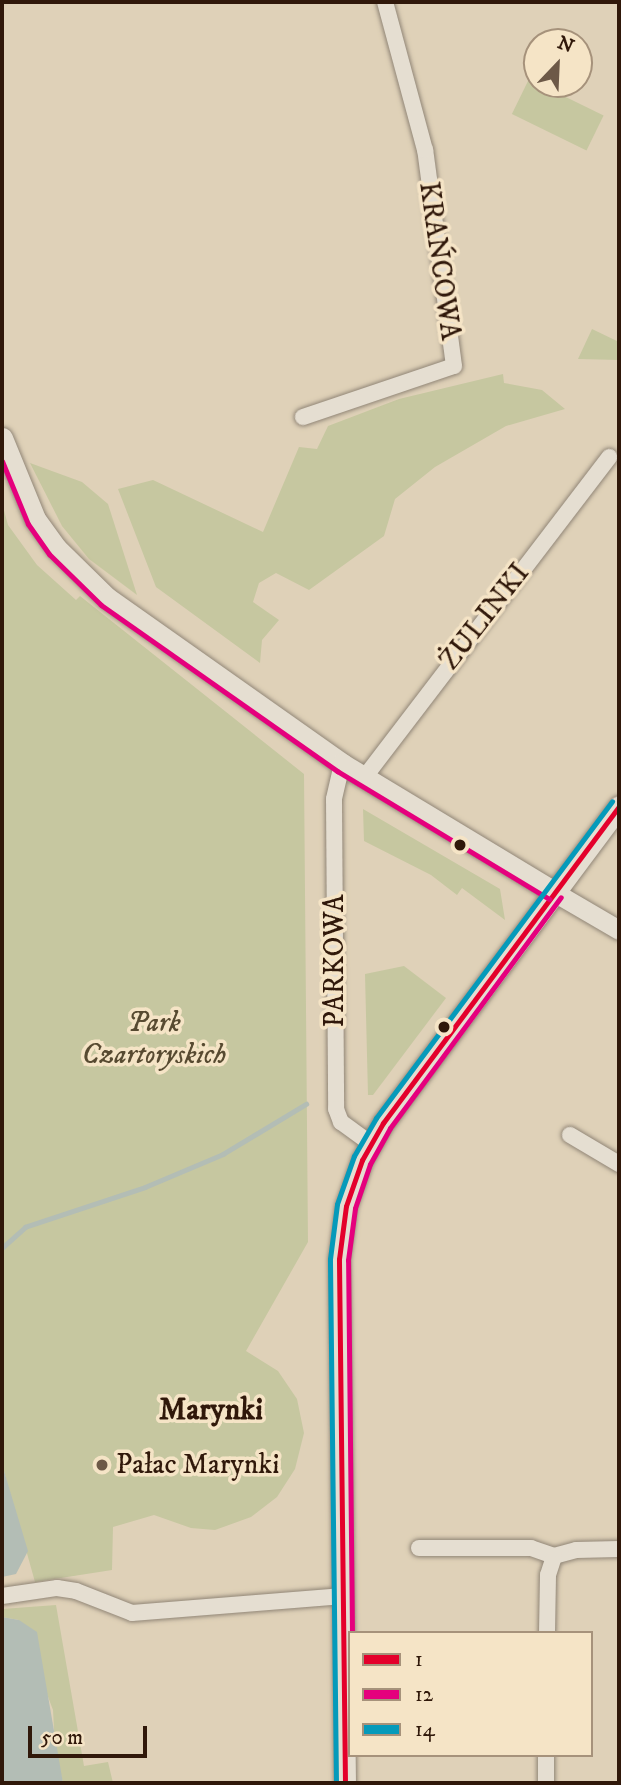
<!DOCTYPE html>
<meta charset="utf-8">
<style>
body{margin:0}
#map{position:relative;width:621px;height:1785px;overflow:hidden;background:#dfd1b8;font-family:"IM FELL DW Pica",serif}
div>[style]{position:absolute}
.green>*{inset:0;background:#c6c7a0;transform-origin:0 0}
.water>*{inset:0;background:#b3bdb5}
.stream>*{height:4.5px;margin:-2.25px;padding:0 2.25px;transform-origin:2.25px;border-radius:2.25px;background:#b3bdb5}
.roads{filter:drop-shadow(0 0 2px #918677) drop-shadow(0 0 2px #918677)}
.minor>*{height:16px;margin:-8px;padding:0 8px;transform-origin:8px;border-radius:8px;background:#e5ded1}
.tertiary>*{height:19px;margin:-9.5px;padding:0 9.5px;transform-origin:9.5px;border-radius:9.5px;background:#e5ded1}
.secondary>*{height:21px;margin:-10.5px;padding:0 10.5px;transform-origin:10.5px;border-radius:10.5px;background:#e5ded1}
.bus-1>*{height:5px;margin:-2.5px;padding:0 2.5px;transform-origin:2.5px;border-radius:2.5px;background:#e4002b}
.bus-2>*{height:5px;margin:-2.5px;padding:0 2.5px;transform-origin:2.5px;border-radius:2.5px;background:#e5007d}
.bus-3>*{height:5px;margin:-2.5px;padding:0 2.5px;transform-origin:2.5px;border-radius:2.5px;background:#059aba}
.dots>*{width:19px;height:19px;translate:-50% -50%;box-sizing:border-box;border:4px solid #f5e4c6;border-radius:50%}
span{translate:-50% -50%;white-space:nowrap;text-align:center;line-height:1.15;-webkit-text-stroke:7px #f5e4c6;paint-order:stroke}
.street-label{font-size:28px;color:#30180a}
.park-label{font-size:28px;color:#574a31;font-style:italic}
.poi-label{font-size:28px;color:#30180a}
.left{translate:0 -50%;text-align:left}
.neighbourhood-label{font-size:30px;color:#30180a;font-weight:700}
.frame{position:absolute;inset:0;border:4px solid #30180a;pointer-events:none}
.legend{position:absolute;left:348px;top:1631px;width:245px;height:126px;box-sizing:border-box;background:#f5e4c6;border:2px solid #a6927b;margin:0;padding:9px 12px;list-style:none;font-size:21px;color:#30180a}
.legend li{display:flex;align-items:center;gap:14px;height:35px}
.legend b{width:35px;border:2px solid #a6927b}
.north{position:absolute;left:523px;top:28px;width:70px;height:70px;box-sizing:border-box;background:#f5e4c6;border:2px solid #a6927b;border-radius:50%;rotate:23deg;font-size:19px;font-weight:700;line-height:28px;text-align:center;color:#30180a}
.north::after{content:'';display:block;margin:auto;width:24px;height:32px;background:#6d5947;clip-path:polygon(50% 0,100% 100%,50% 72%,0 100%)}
.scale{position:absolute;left:28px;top:1726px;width:119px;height:32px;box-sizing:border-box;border:4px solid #30180a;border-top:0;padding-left:9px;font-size:21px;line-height:24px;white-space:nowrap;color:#30180a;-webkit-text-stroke:5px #f5e4c6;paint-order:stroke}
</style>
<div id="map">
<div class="green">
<div style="left:529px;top:79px;width:83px;height:39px;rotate:26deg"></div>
<div style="clip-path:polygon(592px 329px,619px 342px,619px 360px,578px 359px)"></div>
<div style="clip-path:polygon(503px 374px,504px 383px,542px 390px,565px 409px,506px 426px,435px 467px,395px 499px,384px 536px,309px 590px,276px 573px,259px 583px,253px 602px,279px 620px,262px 640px,260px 663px,156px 587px,118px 489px,153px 480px,263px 532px,299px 447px,317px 449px,328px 426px,399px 399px)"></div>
<div style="clip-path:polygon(30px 463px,82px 482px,108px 504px,137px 595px,89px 559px,62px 526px)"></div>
<div style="clip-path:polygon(2px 503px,8px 525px,37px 565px,76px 600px,80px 596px,304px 774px,308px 1242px,246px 1351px,278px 1371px,297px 1399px,304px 1433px,295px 1469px,277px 1497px,251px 1517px,215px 1530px,191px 1528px,154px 1515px,113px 1527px,112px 1570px,35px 1582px,2px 1464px)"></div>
<div style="clip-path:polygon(363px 809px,500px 889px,505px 920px,462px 888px,457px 895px,431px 875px,364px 841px)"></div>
<div style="clip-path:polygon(404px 966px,446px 998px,373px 1095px,368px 1095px,365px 974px)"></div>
<div style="clip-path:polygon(56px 1605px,84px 1766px,108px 1762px,113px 1783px,63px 1783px,55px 1749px,53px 1710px,19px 1620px,2px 1617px,2px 1609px)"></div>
</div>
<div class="water">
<div style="clip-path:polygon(2px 1464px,28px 1551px,16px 1574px,2px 1577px)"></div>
<div style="clip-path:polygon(2px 1617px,19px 1620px,37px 1632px,63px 1783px,2px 1783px)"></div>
</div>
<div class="stream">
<div style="left:2px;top:1248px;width:31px;rotate:-42deg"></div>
<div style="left:25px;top:1227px;width:126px;rotate:-18.4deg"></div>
<div style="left:145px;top:1187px;width:85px;rotate:-22.9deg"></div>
<div style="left:223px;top:1154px;width:97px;rotate:-31.1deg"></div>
</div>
<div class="roads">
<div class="minor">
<div style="left:303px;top:417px;width:159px;rotate:-18.7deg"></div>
<div style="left:454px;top:366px;width:218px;rotate:-97.6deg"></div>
<div style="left:425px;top:150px;width:153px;rotate:-105.1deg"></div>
<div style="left:342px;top:764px;width:36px;rotate:103deg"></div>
<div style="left:334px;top:799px;width:310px;rotate:89.6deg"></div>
<div style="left:336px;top:1109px;width:14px;rotate:69deg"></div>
<div style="left:341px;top:1122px;width:37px;rotate:36deg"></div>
<div style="left:364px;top:778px;width:404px;rotate:-52.6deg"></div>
<div style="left:570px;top:1135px;width:57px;rotate:30.6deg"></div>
<div style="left:419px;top:1548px;width:112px"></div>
<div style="left:531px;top:1548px;width:24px;rotate:19deg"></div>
<div style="left:554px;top:1556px;width:23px;rotate:-15deg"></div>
<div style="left:576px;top:1550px;width:43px;rotate:-1.3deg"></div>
<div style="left:2px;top:1596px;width:56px;rotate:-8.3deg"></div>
<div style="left:57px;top:1588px;width:19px;rotate:9deg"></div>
<div style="left:76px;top:1591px;width:60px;rotate:21.4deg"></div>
<div style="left:132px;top:1613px;width:212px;rotate:-4.6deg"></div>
<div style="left:547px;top:1633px;width:58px;rotate:-89deg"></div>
<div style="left:548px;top:1575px;width:20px;rotate:-72deg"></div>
<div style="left:546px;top:1783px;width:28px;rotate:-90deg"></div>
</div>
<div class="tertiary">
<div style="left:554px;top:892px;width:75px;rotate:30.3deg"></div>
</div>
<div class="secondary">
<div style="left:2px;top:438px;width:87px;rotate:67.8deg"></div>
<div style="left:35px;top:519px;width:36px;rotate:54deg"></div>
<div style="left:56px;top:548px;width:71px;rotate:44.4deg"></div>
<div style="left:107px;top:598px;width:288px;rotate:35.2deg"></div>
<div style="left:342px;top:764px;width:248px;rotate:31.1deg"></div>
<div style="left:345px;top:1783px;width:524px;rotate:-90.66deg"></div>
<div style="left:339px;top:1259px;width:53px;rotate:-82.5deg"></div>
<div style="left:346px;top:1206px;width:49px;rotate:-70.8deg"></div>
<div style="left:362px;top:1160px;width:43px;rotate:-60.4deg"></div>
<div style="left:383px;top:1123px;width:395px;rotate:-53.3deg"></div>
</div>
</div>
<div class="bus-1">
<div style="left:345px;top:1783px;width:524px;rotate:-90.66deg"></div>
<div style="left:339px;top:1259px;width:53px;rotate:-82.5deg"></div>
<div style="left:346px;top:1206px;width:49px;rotate:-70.8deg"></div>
<div style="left:362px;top:1160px;width:43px;rotate:-60.4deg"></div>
<div style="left:383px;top:1123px;width:395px;rotate:-53.3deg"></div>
</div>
<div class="bus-2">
<div style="left:2px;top:461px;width:68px;rotate:67.6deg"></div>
<div style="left:28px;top:524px;width:37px;rotate:55deg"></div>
<div style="left:49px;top:554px;width:73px;rotate:44.4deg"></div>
<div style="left:101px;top:605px;width:289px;rotate:35.1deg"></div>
<div style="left:337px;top:771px;width:248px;rotate:31.1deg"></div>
<div style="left:352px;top:1633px;width:373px;rotate:-90.6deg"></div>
<div style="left:348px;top:1260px;width:52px;rotate:-82.3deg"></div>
<div style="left:355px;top:1208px;width:46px;rotate:-71.2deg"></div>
<div style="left:370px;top:1164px;width:41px;rotate:-60.9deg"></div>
<div style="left:390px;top:1128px;width:287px;rotate:-53.5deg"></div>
</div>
<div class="bus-3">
<div style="left:336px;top:1783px;width:524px;rotate:-90.66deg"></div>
<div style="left:330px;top:1259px;width:55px;rotate:-82.7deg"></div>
<div style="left:337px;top:1204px;width:51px;rotate:-70.5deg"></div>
<div style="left:354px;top:1156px;width:44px;rotate:-59.9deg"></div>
<div style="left:376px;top:1118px;width:395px;rotate:-53.3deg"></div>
</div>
<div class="dots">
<div style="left:460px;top:845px;background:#30180a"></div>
<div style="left:444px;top:1027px;background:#30180a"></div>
<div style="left:102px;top:1465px;background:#6d5947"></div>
</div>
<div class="street-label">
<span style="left:439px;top:261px;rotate:82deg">KRAŃCOWA</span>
<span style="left:485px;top:617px;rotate:-52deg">ŻULINKI</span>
<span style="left:335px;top:961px;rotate:-90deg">PARKOWA</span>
</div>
<div class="park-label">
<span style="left:154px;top:1039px">Park<br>Czartoryskich</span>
</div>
<div class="poi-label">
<span class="left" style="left:116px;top:1465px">Pałac Marynki</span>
</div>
<div class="neighbourhood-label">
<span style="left:211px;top:1411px">Marynki</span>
</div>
<div class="frame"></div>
<ul class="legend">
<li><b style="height:9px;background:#e4002b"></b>1</li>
<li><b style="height:9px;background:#e5007d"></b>12</li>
<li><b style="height:9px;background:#059aba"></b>14</li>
</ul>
<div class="north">N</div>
<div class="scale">50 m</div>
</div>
